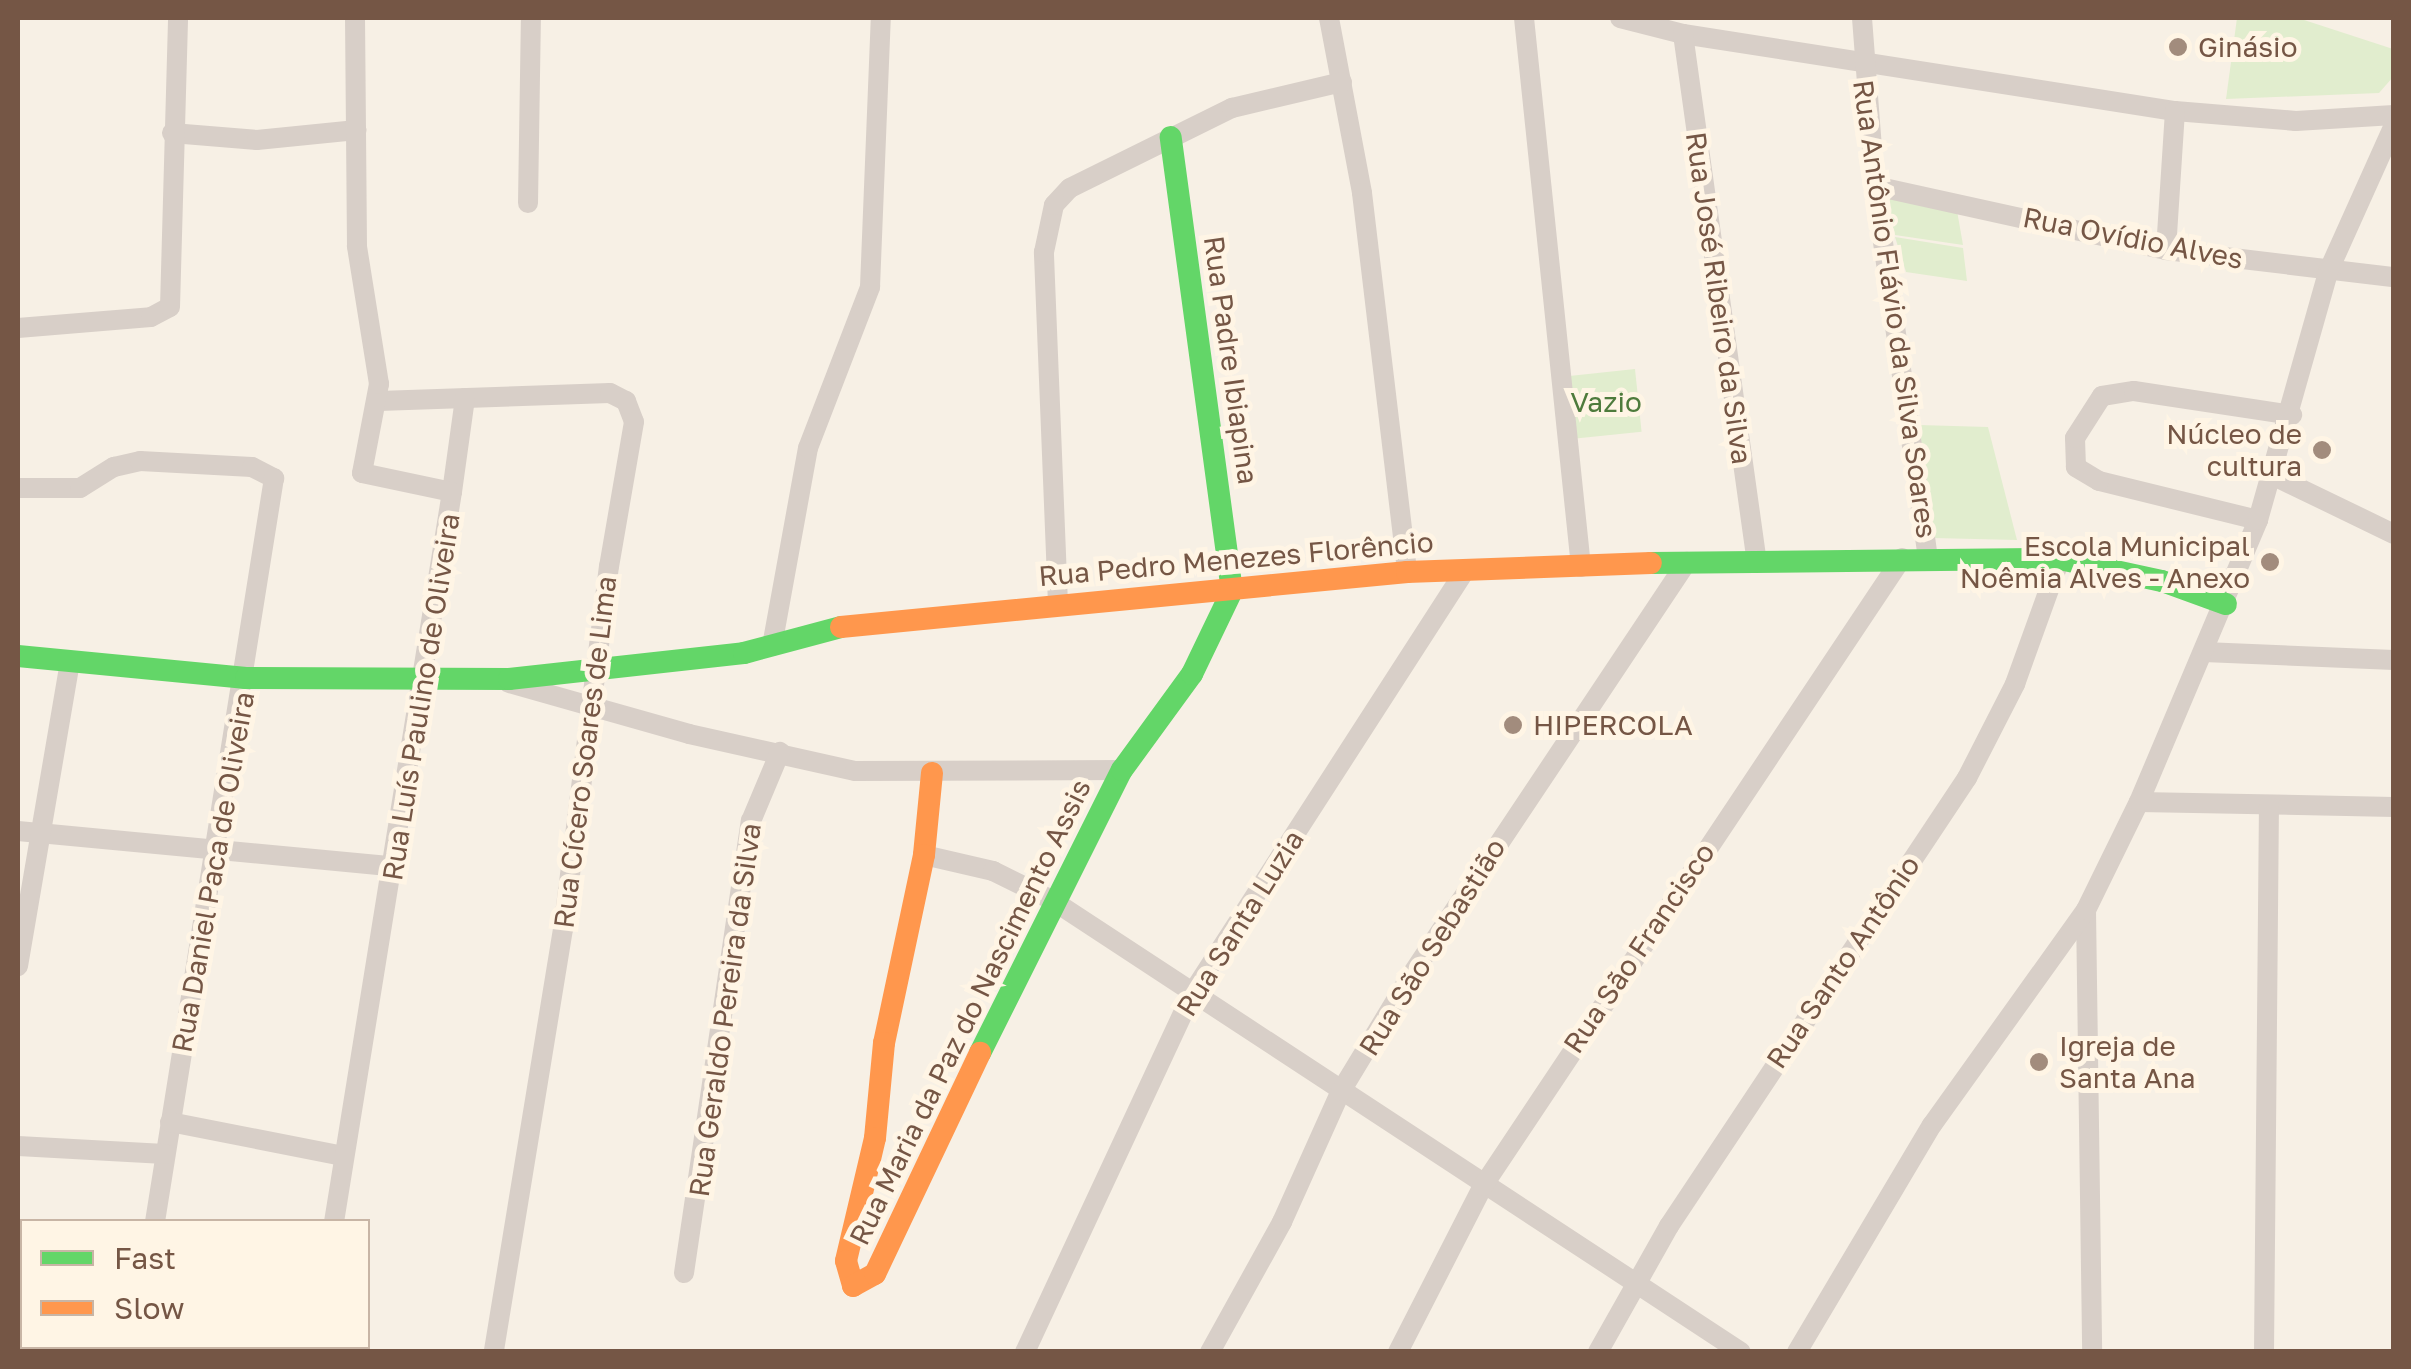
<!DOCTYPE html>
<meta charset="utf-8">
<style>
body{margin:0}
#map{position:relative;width:2411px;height:1369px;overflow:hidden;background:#f7f0e5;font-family:"Golos Text",sans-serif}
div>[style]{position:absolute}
.green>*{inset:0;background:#e1edce;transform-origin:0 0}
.street>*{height:20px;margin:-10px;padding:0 10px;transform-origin:10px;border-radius:10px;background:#d8cfc8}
.fast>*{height:22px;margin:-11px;padding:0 11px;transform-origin:11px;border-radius:11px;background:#63d668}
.slow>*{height:22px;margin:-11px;padding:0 11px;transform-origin:11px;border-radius:11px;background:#ff974d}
.dots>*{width:28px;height:28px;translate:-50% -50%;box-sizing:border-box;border:5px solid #fff5e5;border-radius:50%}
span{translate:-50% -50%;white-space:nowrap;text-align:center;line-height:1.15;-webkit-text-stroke:10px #fff5e5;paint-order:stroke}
.poi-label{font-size:28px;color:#755645}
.left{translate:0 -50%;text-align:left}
.right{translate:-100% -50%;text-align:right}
.street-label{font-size:28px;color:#755645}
.park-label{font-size:28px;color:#4e7b3c}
.frame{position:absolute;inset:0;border:20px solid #755645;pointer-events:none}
.legend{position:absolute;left:20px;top:1219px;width:350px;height:130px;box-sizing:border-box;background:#fff5e5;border:2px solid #c8b5a5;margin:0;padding:12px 18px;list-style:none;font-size:30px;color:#755645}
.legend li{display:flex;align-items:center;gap:20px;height:50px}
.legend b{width:50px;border:2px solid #c8b5a5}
</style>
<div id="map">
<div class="green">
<div style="clip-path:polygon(2237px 18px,2298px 18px,2393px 49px,2393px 77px,2379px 93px,2226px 99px)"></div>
<div style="clip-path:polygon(1884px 191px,1956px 205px,1963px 245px,1895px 235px)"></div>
<div style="clip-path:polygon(1895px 237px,1963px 248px,1967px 281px,1906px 272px)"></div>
<div style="left:1635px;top:369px;width:63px;height:66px;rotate:84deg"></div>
<div style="clip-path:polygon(1919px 425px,1988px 427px,2017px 540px,1933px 538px)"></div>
</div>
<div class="street">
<div style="left:1329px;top:18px;width:178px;rotate:79.3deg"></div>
<div style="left:1362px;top:193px;width:382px;rotate:83.2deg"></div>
<div style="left:1524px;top:18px;width:552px;rotate:84.07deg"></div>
<div style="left:1620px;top:18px;width:65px;rotate:14.3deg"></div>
<div style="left:1683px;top:34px;width:498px;rotate:8.9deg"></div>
<div style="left:2175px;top:111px;width:121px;rotate:4.7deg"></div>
<div style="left:2296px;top:121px;width:98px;rotate:-3.5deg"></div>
<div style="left:1862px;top:18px;width:169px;rotate:85.6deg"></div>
<div style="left:1875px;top:186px;width:375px;rotate:81.9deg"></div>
<div style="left:1683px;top:34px;width:534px;rotate:82.04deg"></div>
<div style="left:172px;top:133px;width:85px;rotate:4.7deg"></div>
<div style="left:257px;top:140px;width:100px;rotate:-5.7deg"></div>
<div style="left:1875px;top:186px;width:298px;rotate:12.4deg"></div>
<div style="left:2166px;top:250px;width:230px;rotate:6.8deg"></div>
<div style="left:528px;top:203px;width:185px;rotate:-89.1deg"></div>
<div style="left:2166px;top:250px;width:139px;rotate:-86.3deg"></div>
<div style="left:18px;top:328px;width:133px;rotate:-4.7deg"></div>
<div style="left:151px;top:317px;width:21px;rotate:-28deg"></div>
<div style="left:170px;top:307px;width:289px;rotate:-88.4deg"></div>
<div style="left:379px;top:401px;width:231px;rotate:-2deg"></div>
<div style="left:610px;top:393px;width:18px;rotate:27deg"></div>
<div style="left:626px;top:401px;width:22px;rotate:69deg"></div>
<div style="left:634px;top:422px;width:146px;rotate:99.8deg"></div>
<div style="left:609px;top:566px;width:366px;rotate:97.2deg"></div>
<div style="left:563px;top:929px;width:429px;rotate:99.3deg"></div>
<div style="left:2274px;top:476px;width:133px;rotate:25.8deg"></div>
<div style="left:18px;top:488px;width:62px"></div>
<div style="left:80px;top:488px;width:40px;rotate:-32deg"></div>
<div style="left:114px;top:467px;width:27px;rotate:-13deg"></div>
<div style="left:140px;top:461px;width:112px;rotate:3.1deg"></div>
<div style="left:252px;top:467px;width:25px;rotate:27deg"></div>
<div style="left:274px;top:478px;width:753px;rotate:99.09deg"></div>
<div style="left:452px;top:492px;width:95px;rotate:-82.1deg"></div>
<div style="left:2258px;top:520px;width:164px;rotate:-166.2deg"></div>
<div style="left:2099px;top:481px;width:27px;rotate:-149deg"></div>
<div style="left:2076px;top:467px;width:29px;rotate:-92deg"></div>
<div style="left:2075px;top:438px;width:50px;rotate:-57.3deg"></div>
<div style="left:2102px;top:396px;width:32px;rotate:-9deg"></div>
<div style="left:2134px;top:391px;width:160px;rotate:8.6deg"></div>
<div style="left:1058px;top:604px;width:352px;rotate:-92.3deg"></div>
<div style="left:1044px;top:252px;width:48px;rotate:-78deg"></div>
<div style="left:1054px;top:205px;width:23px;rotate:-47deg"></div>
<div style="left:1070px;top:188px;width:181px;rotate:-26.3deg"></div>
<div style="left:1232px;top:108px;width:113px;rotate:-13.3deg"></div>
<div style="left:772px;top:646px;width:201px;rotate:-79.7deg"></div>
<div style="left:808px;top:448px;width:173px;rotate:-68.9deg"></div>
<div style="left:870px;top:287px;width:269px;rotate:-87.7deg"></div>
<div style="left:2204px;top:652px;width:190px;rotate:2.4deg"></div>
<div style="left:509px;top:683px;width:187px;rotate:15.8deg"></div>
<div style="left:689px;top:734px;width:170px;rotate:12.6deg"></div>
<div style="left:855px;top:771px;width:267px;rotate:-0.2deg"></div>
<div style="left:2139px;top:802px;width:255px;rotate:1.1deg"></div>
<div style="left:18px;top:831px;width:380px;rotate:5.4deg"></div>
<div style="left:924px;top:855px;width:71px;rotate:13.1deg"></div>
<div style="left:993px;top:871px;width:66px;rotate:26.2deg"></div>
<div style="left:1052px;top:900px;width:824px;rotate:33.27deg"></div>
<div style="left:2086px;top:910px;width:442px;rotate:89.2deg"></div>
<div style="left:18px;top:966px;width:308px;rotate:-80.3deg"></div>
<div style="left:170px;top:1122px;width:177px;rotate:11.1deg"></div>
<div style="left:18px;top:1146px;width:147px;rotate:3.1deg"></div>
<div style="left:334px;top:1222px;width:739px;rotate:-80.82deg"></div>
<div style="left:452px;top:492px;width:92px;rotate:-168.1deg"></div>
<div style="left:362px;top:473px;width:91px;rotate:-79.2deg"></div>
<div style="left:379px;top:384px;width:140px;rotate:-99.1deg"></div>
<div style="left:357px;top:246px;width:228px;rotate:-90.5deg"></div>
<div style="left:684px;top:1273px;width:457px;rotate:-81.6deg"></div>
<div style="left:751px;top:821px;width:75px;rotate:-67.2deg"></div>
<div style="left:135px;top:1352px;width:6px;rotate:-81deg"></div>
<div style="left:313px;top:1352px;width:6px;rotate:-81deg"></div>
<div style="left:1025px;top:1352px;width:397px;rotate:-65deg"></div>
<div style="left:1193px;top:992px;width:503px;rotate:-57.16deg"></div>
<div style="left:1210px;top:1352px;width:149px;rotate:-61deg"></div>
<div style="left:1282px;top:1222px;width:144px;rotate:-65.8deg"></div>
<div style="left:1341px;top:1091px;width:133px;rotate:-58.8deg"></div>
<div style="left:1410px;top:977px;width:499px;rotate:-56.3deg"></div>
<div style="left:1398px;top:1352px;width:186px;rotate:-62.9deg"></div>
<div style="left:1483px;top:1186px;width:755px;rotate:-56.29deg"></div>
<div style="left:1598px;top:1352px;width:145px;rotate:-60.6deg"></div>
<div style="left:1669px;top:1226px;width:538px;rotate:-56.37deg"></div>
<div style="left:1967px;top:778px;width:106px;rotate:-62.9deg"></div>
<div style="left:2015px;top:684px;width:133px;rotate:-70.2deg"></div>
<div style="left:1797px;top:1352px;width:264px;rotate:-59.3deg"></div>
<div style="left:1932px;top:1125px;width:264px;rotate:-54.4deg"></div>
<div style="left:2086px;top:910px;width:120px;rotate:-63.9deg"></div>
<div style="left:2139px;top:802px;width:306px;rotate:-67.1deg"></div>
<div style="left:2258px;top:520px;width:258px;rotate:-74.2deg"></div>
<div style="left:2328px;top:272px;width:161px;rotate:-65.8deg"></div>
<div style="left:2264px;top:1352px;width:546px;rotate:-89.48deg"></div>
</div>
<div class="fast">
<div style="left:1651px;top:563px;width:409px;rotate:-0.6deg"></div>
<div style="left:2060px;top:559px;width:104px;rotate:12.2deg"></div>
<div style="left:2162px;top:581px;width:68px;rotate:19.8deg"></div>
<div style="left:18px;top:656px;width:229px;rotate:5.5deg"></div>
<div style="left:246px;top:678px;width:263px;rotate:0.2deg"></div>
<div style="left:509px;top:679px;width:236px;rotate:-6.3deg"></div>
<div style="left:744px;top:653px;width:100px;rotate:-15deg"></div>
<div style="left:980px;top:1053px;width:317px;rotate:-63.4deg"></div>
<div style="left:1122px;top:770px;width:119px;rotate:-53.9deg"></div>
<div style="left:1192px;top:674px;width:92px;rotate:-64.3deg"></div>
<div style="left:1232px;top:591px;width:458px;rotate:-97.7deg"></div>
</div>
<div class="slow">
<div style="left:841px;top:627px;width:569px;rotate:-5.55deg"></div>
<div style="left:1407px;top:572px;width:244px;rotate:-2.1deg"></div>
<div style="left:932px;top:773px;width:82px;rotate:95.6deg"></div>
<div style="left:924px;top:855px;width:192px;rotate:102deg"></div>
<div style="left:884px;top:1043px;width:95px;rotate:95.4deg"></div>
<div style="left:875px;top:1138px;width:126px;rotate:103.3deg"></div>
<div style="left:846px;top:1261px;width:26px;rotate:74deg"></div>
<div style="left:853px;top:1286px;width:25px;rotate:-29deg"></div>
<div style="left:875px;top:1274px;width:245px;rotate:-64.6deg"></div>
</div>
<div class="dots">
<div style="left:2178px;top:47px;background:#a28c7d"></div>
<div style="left:2322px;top:450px;background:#a28c7d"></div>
<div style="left:2270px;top:562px;background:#a28c7d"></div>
<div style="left:1513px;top:725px;background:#a28c7d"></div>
<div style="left:2039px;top:1062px;background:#a28c7d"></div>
</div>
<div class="poi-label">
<span class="left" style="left:2198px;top:47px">Ginásio</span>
<span class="right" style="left:2302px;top:450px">Núcleo de<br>cultura</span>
<span class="right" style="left:2250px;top:562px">Escola Municipal<br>Noêmia Alves - Anexo</span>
<span class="left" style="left:1533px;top:725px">HIPERCOLA</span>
<span class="left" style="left:2059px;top:1062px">Igreja de<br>Santa Ana</span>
</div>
<div class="street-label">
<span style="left:2133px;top:238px;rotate:11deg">Rua Ovídio Alves</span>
<span style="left:1719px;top:298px;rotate:82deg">Rua José Ribeiro da Silva</span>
<span style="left:1895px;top:309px;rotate:82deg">Rua Antônio Flávio da Silva Soares</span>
<span style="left:1231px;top:360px;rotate:82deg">Rua Padre Ibiapina</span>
<span style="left:1236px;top:559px;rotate:-5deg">Rua Pedro Menezes Florêncio</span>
<span style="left:421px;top:697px;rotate:-81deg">Rua Luís Paulino de Oliveira</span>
<span style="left:585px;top:752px;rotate:-83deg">Rua Cícero Soares de Lima</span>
<span style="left:213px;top:872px;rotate:-80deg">Rua Daniel Paca de Oliveira</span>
<span style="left:1240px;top:923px;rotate:-58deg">Rua Santa Luzia</span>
<span style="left:1432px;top:947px;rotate:-58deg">Rua São Sebastião</span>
<span style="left:1639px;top:948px;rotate:-56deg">Rua São Francisco</span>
<span style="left:1843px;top:962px;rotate:-56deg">Rua Santo Antônio</span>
<span style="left:725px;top:1010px;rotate:-82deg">Rua Geraldo Pereira da Silva</span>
<span style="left:970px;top:1012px;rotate:-64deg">Rua Maria da Paz do Nascimento Assis</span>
</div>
<div class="park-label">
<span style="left:1606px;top:402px">Vazio</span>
</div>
<div class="frame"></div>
<ul class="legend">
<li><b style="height:12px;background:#63d668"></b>Fast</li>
<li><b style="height:12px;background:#ff974d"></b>Slow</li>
</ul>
</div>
